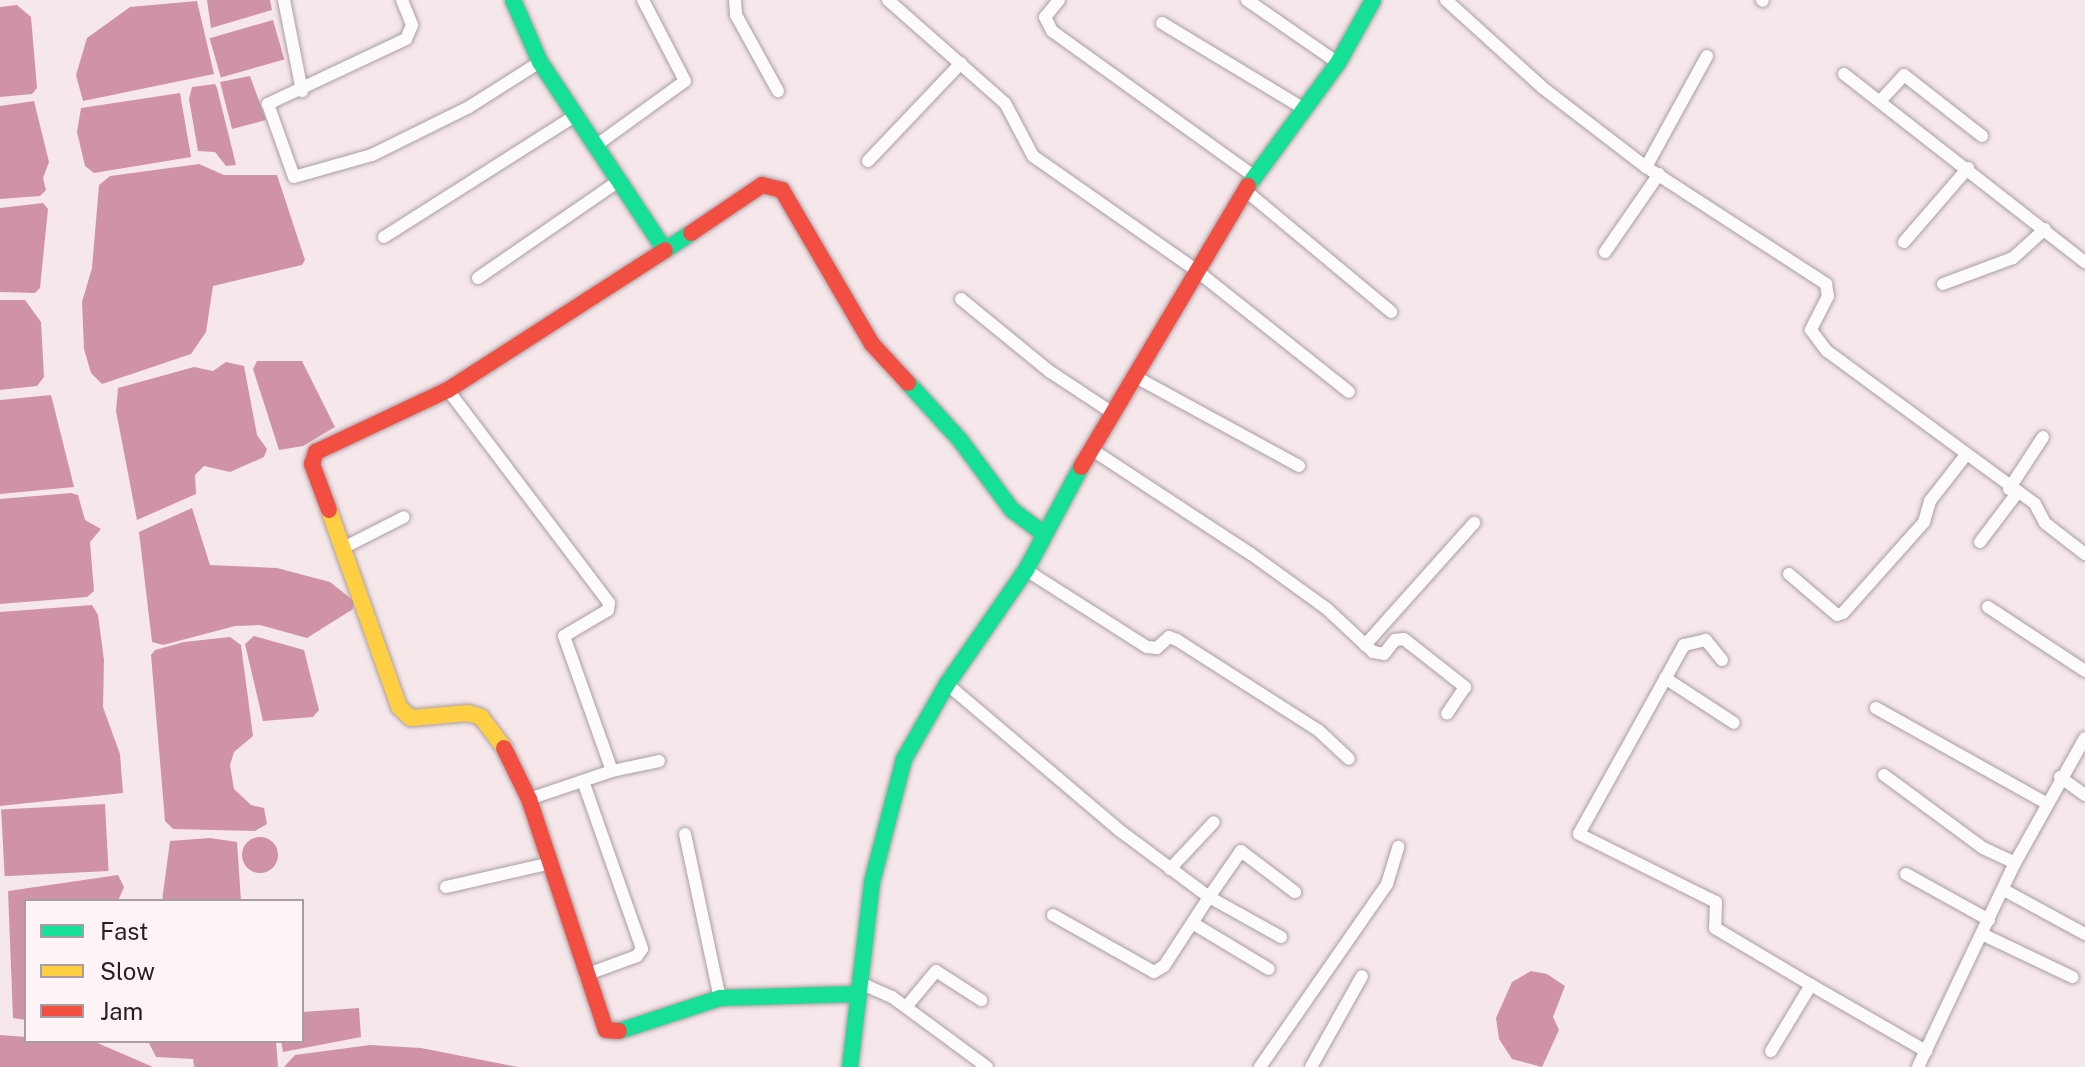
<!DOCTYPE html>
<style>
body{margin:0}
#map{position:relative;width:2085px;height:1067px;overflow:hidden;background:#f6e7eb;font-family:"Public Sans",sans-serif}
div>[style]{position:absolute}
.water>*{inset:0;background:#d093a6;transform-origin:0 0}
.round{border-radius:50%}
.roads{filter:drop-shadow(0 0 2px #aa9ea1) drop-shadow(0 0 2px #aa9ea1)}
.street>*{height:12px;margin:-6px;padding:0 6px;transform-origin:6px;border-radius:6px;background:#fefbfc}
.fast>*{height:16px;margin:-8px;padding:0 8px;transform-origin:8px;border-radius:8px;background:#16e098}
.slow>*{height:16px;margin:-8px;padding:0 8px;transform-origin:8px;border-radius:8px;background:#ffcf43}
.jam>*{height:16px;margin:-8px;padding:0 8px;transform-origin:8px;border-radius:8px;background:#f24e42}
span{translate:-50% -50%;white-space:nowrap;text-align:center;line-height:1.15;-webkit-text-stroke:7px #fef3f6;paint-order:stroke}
.legend{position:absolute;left:24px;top:899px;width:280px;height:144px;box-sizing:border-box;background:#fef3f6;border:2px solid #a89ea1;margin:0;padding:10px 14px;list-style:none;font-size:24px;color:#281f21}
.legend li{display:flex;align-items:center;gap:16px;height:40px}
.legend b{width:40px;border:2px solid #a89ea1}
</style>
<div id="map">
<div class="water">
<div style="clip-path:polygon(207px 0,270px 0,272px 10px,211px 28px)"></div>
<div style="clip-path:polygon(197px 1px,214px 74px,83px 101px,76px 75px,87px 38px,130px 7px)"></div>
<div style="clip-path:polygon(17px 5px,31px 17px,37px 88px,32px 94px,0 97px,0 7px)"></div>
<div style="left:273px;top:20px;width:41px;height:66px;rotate:74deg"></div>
<div style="clip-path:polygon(250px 76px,266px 120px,232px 129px,220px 82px)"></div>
<div style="clip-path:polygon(215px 84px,217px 88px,236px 165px,226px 166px,215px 152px,198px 151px,189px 99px,192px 87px)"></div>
<div style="clip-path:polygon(180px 93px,191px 157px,94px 173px,85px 166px,77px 132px,81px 108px)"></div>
<div style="clip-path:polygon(34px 101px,49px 162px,43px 178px,46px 190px,40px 196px,0 199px,0 106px)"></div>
<div style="clip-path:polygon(199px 164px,224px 175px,277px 175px,305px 260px,302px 265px,213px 286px,206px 332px,191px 354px,102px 384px,91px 373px,84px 349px,82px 302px,92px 268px,99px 185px,110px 176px)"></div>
<div style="clip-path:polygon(43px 203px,48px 209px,40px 288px,35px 293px,0 292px,0 208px)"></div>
<div style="clip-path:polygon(0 300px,25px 300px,41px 322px,44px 377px,37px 386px,0 390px)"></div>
<div style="clip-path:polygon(257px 361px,302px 361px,335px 427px,303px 446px,279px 450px,253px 369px)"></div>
<div style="clip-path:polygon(226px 362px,244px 366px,257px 435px,267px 449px,264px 457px,230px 472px,204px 466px,195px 475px,196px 494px,137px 520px,116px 411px,118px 388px,194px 367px,213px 371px)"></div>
<div style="clip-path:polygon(51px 395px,74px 487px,0 494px,0 400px)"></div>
<div style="clip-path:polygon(71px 493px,78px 495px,85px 520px,101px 529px,90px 542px,94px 591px,87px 597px,0 604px,0 499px)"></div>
<div style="clip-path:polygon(192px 508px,210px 565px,277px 568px,330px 582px,354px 601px,353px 609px,307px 638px,260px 625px,235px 626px,163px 645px,152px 642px,139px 532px)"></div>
<div style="clip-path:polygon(92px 605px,98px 615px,104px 660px,103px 707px,120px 754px,123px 793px,0 806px,0 612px)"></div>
<div style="clip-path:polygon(254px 636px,304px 650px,319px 710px,313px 717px,263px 721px,245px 644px)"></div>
<div style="clip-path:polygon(230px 637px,241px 645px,253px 736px,234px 752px,230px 765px,234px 789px,251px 805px,264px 808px,267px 824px,255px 831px,173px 829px,165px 821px,151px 655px,155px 650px,184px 642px)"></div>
<div style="left:105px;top:804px;width:67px;height:104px;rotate:87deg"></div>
<div class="round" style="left:242px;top:837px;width:36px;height:36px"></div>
<div style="clip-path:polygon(210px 838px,237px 842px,241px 901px,162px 901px,170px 841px)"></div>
<div style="clip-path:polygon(118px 875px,124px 887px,118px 901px,26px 901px,26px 1020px,13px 1018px,8px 891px)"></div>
<div style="clip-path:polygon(1531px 971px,1547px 974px,1565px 986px,1553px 1017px,1559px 1030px,1542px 1067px,1512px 1059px,1499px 1039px,1496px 1018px,1512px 982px)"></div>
<div style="clip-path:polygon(359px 1008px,361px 1037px,283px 1052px,281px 1041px,302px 1041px,302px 1012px)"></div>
<div style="clip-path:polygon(0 1035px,26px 1037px,26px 1041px,93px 1041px,153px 1067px,0 1067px)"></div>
<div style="clip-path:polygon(148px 1041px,276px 1041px,278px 1067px,194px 1067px,193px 1059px,156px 1057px)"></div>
<div style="clip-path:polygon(370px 1045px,421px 1048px,518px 1067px,284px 1067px,295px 1055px)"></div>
</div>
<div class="roads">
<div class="street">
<div style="left:284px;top:0;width:93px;rotate:78.8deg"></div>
<div style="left:402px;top:0;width:27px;rotate:68deg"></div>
<div style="left:412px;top:25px;width:15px;rotate:113deg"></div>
<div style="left:406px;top:39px;width:153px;rotate:154.8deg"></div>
<div style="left:268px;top:104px;width:77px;rotate:70.4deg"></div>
<div style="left:294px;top:177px;width:81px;rotate:-15.8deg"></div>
<div style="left:372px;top:155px;width:108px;rotate:-26.3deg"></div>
<div style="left:469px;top:107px;width:84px;rotate:-32.4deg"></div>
<div style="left:735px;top:0;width:15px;rotate:86deg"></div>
<div style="left:736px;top:15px;width:87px;rotate:61.1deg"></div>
<div style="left:888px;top:0;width:156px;rotate:41.4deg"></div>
<div style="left:1005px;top:103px;width:60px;rotate:62.2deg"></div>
<div style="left:1033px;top:156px;width:200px;rotate:35deg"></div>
<div style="left:1197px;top:271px;width:194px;rotate:38.5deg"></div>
<div style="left:1059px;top:0;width:22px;rotate:129deg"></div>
<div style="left:1045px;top:17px;width:16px;rotate:63deg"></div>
<div style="left:1052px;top:31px;width:249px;rotate:35.7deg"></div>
<div style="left:1247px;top:0;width:111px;rotate:34.7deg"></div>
<div style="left:1446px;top:0;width:131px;rotate:42.2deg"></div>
<div style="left:1543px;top:88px;width:130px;rotate:37.5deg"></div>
<div style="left:1762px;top:0;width:1px;rotate:45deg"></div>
<div style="left:1162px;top:23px;width:166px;rotate:31.2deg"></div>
<div style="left:1707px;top:56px;width:127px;rotate:118.8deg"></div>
<div style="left:1646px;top:167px;width:215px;rotate:33deg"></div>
<div style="left:1826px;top:284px;width:12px;rotate:81deg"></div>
<div style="left:1828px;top:296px;width:38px;rotate:117deg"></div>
<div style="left:1811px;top:330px;width:26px;rotate:53deg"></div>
<div style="left:1827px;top:351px;width:258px;rotate:36.3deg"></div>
<div style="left:2035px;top:504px;width:21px;rotate:62deg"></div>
<div style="left:2045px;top:523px;width:51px;rotate:37.8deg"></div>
<div style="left:1844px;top:74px;width:306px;rotate:38deg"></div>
<div style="left:1881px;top:100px;width:34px;rotate:-47deg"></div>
<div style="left:1904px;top:75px;width:99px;rotate:38deg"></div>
<div style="left:598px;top:144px;width:107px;rotate:-35.9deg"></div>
<div style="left:685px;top:81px;width:91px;rotate:-117.4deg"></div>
<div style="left:868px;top:161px;width:135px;rotate:-46.5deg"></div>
<div style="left:1246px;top:191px;width:189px;rotate:39.8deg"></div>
<div style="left:384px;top:237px;width:227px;rotate:-32.4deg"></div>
<div style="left:1904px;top:242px;width:98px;rotate:-49.1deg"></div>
<div style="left:1605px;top:252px;width:95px;rotate:-55.3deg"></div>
<div style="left:478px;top:278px;width:173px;rotate:-34.6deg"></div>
<div style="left:1943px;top:284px;width:75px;rotate:-20.4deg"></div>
<div style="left:2013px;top:258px;width:43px;rotate:-42.2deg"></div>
<div style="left:961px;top:299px;width:114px;rotate:39.3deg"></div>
<div style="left:1049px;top:371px;width:74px;rotate:33.5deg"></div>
<div style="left:1134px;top:376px;width:188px;rotate:28.6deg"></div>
<div style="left:448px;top:390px;width:267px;rotate:52.9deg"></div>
<div style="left:609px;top:603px;width:7px;rotate:98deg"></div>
<div style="left:608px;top:610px;width:51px;rotate:149.4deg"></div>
<div style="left:564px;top:636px;width:143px;rotate:70.4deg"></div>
<div style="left:612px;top:771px;width:88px;rotate:161.4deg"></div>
<div style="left:1091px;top:449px;width:191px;rotate:33.3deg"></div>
<div style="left:1251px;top:554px;width:92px;rotate:35.8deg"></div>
<div style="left:1326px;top:608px;width:64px;rotate:43.1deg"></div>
<div style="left:1373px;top:652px;width:11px;rotate:10deg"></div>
<div style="left:1384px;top:654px;width:18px;rotate:-52deg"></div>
<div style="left:1395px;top:640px;width:9px;rotate:-6deg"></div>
<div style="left:1404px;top:639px;width:78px;rotate:38.2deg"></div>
<div style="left:1465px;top:687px;width:32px;rotate:124deg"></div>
<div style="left:2009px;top:489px;width:62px;rotate:-56.8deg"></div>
<div style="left:1980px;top:542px;width:61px;rotate:-52.9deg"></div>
<div style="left:343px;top:548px;width:68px;rotate:-26.9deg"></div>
<div style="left:1026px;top:570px;width:143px;rotate:32.5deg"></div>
<div style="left:1147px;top:647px;width:10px;rotate:6deg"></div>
<div style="left:1157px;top:648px;width:16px;rotate:-43deg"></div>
<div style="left:1169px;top:637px;width:9px;rotate:21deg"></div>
<div style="left:1177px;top:640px;width:167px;rotate:32.6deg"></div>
<div style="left:1318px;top:730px;width:42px;rotate:43.1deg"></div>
<div style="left:1789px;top:574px;width:63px;rotate:40.5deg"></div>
<div style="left:1837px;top:615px;width:6px;rotate:-18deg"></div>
<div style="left:1843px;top:613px;width:122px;rotate:-48.3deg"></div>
<div style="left:1924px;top:522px;width:22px;rotate:-74deg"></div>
<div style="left:1930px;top:501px;width:58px;rotate:-52deg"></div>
<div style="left:1988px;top:607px;width:116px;rotate:33.4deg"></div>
<div style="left:1365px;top:645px;width:164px;rotate:-48.2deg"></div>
<div style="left:1722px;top:660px;width:26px;rotate:-129deg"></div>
<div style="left:1706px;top:640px;width:23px;rotate:167deg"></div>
<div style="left:1684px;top:645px;width:216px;rotate:119.1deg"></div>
<div style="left:1579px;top:834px;width:153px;rotate:26.4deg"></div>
<div style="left:1716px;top:902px;width:26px;rotate:92deg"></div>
<div style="left:1715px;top:928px;width:112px;rotate:30.7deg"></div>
<div style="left:1665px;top:678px;width:82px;rotate:33.1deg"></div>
<div style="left:947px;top:684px;width:226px;rotate:40.3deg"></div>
<div style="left:1119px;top:830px;width:112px;rotate:36.7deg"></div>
<div style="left:1209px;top:897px;width:82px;rotate:123.1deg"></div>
<div style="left:1164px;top:966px;width:12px;rotate:149deg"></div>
<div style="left:1154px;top:972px;width:116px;rotate:-150.6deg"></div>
<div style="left:1876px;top:708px;width:195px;rotate:29.2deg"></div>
<div style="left:612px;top:771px;width:48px;rotate:-12deg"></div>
<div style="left:1884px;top:775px;width:123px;rotate:36.4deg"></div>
<div style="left:1983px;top:848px;width:35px;rotate:25deg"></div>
<div style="left:2060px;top:777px;width:31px;rotate:36deg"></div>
<div style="left:583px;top:781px;width:178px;rotate:70.6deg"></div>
<div style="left:642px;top:949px;width:9px;rotate:126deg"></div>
<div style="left:637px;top:956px;width:55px;rotate:159.9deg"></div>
<div style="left:685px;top:834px;width:168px;rotate:78deg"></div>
<div style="left:1170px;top:869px;width:64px;rotate:-46.9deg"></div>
<div style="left:1906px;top:874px;width:95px;rotate:29deg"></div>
<div style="left:446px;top:887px;width:108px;rotate:-12.9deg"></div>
<div style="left:2004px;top:890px;width:92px;rotate:28.5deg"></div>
<div style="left:1194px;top:924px;width:87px;rotate:31deg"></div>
<div style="left:1984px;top:935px;width:98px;rotate:25.5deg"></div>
<div style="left:1281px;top:937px;width:82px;rotate:-150.9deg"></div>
<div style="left:1209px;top:897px;width:56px;rotate:-55.2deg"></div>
<div style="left:1241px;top:851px;width:68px;rotate:37.2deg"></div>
<div style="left:858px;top:982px;width:37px;rotate:24deg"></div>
<div style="left:892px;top:997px;width:118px;rotate:36.4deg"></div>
<div style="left:906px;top:1007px;width:47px;rotate:-50.2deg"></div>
<div style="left:936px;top:971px;width:54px;rotate:32.8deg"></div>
<div style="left:1771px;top:1051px;width:77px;rotate:-58.8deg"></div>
<div style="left:1811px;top:985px;width:133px;rotate:29.9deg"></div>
<div style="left:1260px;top:1067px;width:223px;rotate:-55.2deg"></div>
<div style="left:1387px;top:884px;width:39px;rotate:-73deg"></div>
<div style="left:1311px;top:1067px;width:104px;rotate:-60.7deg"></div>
<div style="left:1918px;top:1067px;width:226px;rotate:-64.6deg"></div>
<div style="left:2015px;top:863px;width:143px;rotate:-60.8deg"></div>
</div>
<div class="fast">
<div style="left:513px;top:0;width:68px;rotate:66.5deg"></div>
<div style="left:540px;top:62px;width:226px;rotate:56.4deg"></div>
<div style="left:665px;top:250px;width:31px;rotate:-33deg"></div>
<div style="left:1248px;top:186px;width:152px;rotate:-53.8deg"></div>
<div style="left:1338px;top:63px;width:72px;rotate:-60.9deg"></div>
<div style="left:908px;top:383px;width:77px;rotate:47.6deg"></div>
<div style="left:960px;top:440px;width:87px;rotate:53.4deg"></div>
<div style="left:1012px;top:510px;width:39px;rotate:37deg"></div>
<div style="left:619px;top:1031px;width:106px;rotate:-18.1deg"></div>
<div style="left:720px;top:998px;width:137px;rotate:-1.7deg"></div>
<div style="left:850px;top:1067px;width:186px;rotate:-83.2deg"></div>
<div style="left:872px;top:882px;width:127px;rotate:-75.4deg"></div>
<div style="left:904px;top:759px;width:86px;rotate:-60.2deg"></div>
<div style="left:947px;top:684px;width:139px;rotate:-55.3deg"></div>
<div style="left:1026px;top:570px;width:117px;rotate:-61.9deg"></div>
</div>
<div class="slow">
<div style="left:329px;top:510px;width:209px;rotate:70.4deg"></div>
<div style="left:399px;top:707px;width:16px;rotate:43deg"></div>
<div style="left:411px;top:718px;width:57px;rotate:-5deg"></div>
<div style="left:468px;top:713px;width:14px;rotate:17deg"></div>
<div style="left:481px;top:717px;width:39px;rotate:53deg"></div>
</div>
<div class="jam">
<div style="left:691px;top:233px;width:86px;rotate:-34.1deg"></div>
<div style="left:762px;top:185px;width:21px;rotate:14deg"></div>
<div style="left:782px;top:190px;width:178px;rotate:59.7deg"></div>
<div style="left:872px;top:344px;width:53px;rotate:47.3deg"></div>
<div style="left:1081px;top:467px;width:327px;rotate:-59.3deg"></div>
<div style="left:329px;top:510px;width:49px;rotate:-110.3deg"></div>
<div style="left:312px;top:464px;width:13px;rotate:-72deg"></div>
<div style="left:316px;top:452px;width:146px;rotate:-25.2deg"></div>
<div style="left:448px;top:390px;width:258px;rotate:-32.8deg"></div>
<div style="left:504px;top:748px;width:57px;rotate:63.9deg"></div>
<div style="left:529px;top:799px;width:243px;rotate:71.6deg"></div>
<div style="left:606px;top:1030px;width:13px;rotate:4deg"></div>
</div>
</div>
<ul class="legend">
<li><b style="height:10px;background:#16e098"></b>Fast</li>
<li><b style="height:10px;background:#ffcf43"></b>Slow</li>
<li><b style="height:10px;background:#f24e42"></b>Jam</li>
</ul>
</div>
